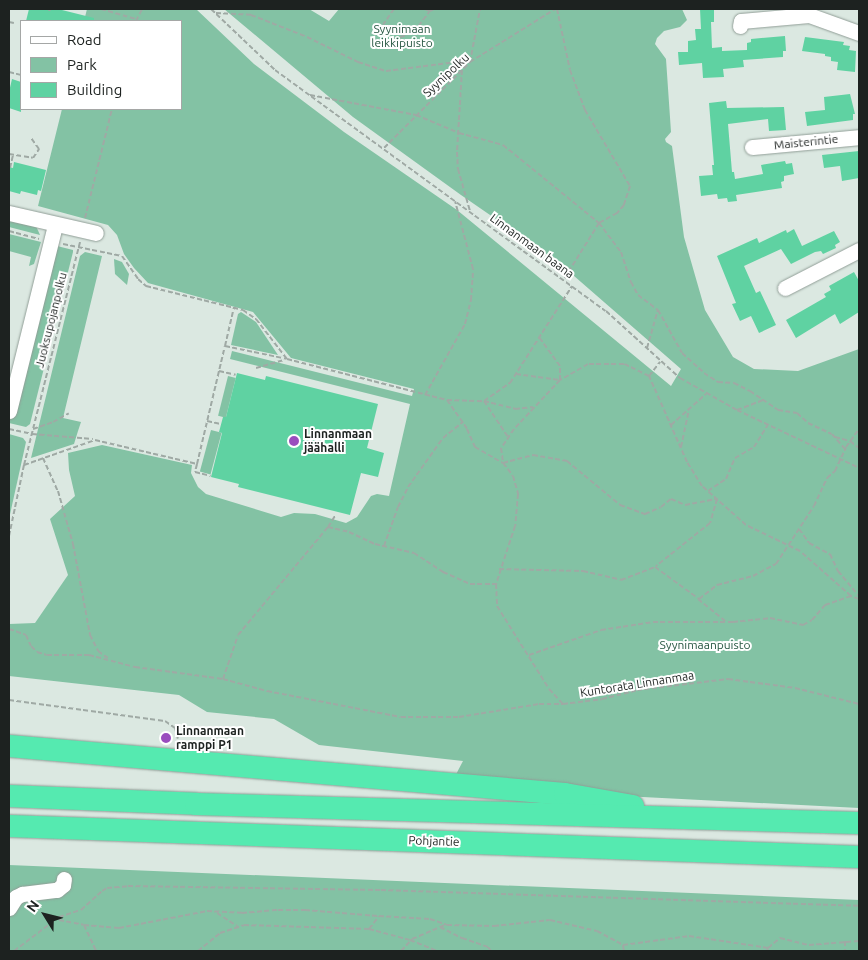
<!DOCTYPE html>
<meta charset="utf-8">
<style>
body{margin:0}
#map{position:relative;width:868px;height:960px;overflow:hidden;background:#dbe8e1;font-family:Ubuntu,sans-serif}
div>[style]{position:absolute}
.green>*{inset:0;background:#83c2a4;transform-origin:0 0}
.building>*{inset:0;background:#5fd2a2}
.path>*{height:2px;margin-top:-1px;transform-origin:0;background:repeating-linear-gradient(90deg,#9fa9a4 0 5px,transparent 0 7.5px)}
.roads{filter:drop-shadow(0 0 1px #919e97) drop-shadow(0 0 1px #919e97)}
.minor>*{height:15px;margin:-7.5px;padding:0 7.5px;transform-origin:7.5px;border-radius:7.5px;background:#fff}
.highway>*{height:22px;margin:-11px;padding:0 11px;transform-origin:11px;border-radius:11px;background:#55eab0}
.dots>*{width:14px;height:14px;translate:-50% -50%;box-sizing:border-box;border:2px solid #fff;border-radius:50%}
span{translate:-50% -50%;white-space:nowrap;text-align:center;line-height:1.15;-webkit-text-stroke:4px #fff;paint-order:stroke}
.park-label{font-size:12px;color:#275742}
.street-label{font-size:12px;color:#1d2220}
.poi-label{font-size:12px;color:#1d2220;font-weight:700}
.left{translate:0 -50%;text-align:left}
.frame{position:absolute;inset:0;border:10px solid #1d2220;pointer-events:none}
.legend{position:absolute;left:20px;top:20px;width:162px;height:90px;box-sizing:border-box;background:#fff;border:1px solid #a5a7a6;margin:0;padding:6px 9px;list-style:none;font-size:15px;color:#1d2220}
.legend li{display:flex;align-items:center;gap:10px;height:25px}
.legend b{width:25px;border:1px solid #a5a7a6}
.north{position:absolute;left:20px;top:890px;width:50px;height:50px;-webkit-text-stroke:4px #fff;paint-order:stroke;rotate:306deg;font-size:14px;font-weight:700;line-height:20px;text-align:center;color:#1d2220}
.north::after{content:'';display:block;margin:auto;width:18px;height:22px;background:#1d2220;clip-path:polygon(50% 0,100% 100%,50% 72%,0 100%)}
</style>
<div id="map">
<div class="green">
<div style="clip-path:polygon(87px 9px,196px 9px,254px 64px,344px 132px,457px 210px,671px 386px,681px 369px,558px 262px,461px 195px,353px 117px,224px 9px,309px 9px,329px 21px,339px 9px,682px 9px,687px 20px,680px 27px,664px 31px,657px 38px,655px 44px,666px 59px,671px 132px,665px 139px,666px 142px,672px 146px,684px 237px,705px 310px,733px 357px,754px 369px,798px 371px,859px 349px,859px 808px,565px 793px,452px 782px,463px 761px,319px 745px,274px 719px,207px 712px,179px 695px,9px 676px,9px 624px,35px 623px,68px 575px,50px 519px,75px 496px,69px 470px,68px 453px,102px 445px,192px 465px,191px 473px,198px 487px,206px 494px,281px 517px,294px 513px,315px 514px,346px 523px,357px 517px,371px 496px,377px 494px,389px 496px,410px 404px,230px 359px,232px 351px,412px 396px,414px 389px,291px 358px,253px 312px,148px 283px,134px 268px,124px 254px,117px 235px,108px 225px,38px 206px,62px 109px,181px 109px,181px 21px,84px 21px)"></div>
<div style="clip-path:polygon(9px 219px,36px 226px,40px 235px,9px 227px)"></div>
<div style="clip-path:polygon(9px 234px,41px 242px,34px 264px,29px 266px,31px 257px,9px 251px)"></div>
<div style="clip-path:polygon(53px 245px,73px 250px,73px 252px,30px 424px,26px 427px,9px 423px)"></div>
<div style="clip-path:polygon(85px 252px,102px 256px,63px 418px,81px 422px,78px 431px,74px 444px,31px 458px,80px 256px)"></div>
<div style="clip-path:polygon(114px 259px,122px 262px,129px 274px,127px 285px,115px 274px)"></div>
<div style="clip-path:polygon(241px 312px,256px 322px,278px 355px,231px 345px,238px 314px)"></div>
<div style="left:228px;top:376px;width:8px;height:41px;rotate:14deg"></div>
<div style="left:211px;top:430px;width:11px;height:43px;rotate:15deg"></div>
<div style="clip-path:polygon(9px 434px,23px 438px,26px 442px,9px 519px)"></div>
<div style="clip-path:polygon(9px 865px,859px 900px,859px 951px,9px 951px)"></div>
</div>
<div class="building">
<div style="clip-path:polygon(29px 9px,58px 9px,94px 18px,94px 21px,26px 21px)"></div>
<div style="clip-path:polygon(700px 9px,714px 9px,714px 22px,711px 22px,712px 48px,722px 47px,722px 51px,747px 50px,747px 43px,751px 42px,751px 39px,785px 36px,786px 51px,783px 51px,783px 57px,743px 60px,744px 67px,723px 69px,724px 77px,703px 78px,702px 63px,679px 65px,678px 52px,688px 52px,688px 41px,696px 40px,695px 29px,701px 29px)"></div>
<div style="clip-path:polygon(805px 37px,844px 42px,843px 45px,850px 46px,849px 50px,856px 51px,855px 72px,837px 70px,838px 62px,831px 61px,831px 57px,825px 56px,825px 54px,802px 51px)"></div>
<div style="clip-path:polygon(12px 79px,21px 82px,21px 112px,9px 108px,9px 92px)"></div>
<div style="clip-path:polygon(850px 94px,855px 114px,853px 114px,853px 120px,807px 126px,805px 112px,825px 110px,824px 97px)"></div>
<div style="clip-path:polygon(726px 101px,727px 108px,784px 107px,786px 130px,769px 131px,768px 119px,728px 124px,732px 172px,734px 172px,735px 179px,763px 174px,761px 165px,785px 161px,786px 164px,792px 163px,794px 174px,784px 176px,784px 181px,781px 182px,782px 188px,736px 195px,737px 201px,728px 202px,727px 198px,718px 199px,717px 194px,701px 196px,699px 176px,713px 175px,712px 165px,714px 165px,709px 103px)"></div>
<div style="clip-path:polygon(859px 151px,859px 178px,842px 181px,840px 166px,824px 168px,822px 155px)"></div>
<div style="clip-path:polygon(14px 162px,46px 170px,41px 191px,38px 190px,37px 195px,21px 191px,20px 194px,9px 191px,9px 167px,13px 168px)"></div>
<div style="clip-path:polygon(794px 229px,802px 246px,834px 231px,840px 242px,835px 245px,836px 248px,823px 254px,821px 251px,815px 252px,791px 264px,781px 249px,744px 266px,756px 293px,760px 291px,776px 325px,759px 333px,751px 316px,740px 321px,732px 304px,736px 303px,717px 256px,757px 238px,759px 243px,786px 230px,787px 233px)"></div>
<div style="clip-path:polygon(854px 272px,859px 281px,859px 312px,840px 324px,835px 314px,796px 338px,786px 320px,826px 297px,824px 294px,831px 290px,829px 286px)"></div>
<div style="clip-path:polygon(237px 373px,265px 380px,266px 376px,378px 404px,367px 448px,384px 453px,378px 477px,361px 473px,350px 515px,238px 487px,239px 484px,211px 477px,222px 433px,219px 432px,223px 417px,226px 417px)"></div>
</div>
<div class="path">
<div style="left:101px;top:9px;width:37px;rotate:16deg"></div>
<div style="left:211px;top:9px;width:88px;rotate:43.6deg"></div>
<div style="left:275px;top:70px;width:409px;rotate:36.1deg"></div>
<div style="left:606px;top:311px;width:100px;rotate:42.2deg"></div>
<div style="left:680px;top:378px;width:65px;rotate:29.3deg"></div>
<div style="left:737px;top:410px;width:135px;rotate:25.4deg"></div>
<div style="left:394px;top:9px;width:19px;rotate:125deg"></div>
<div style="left:383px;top:25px;width:10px;rotate:84deg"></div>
<div style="left:384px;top:35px;width:10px;rotate:29deg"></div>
<div style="left:393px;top:40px;width:22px;rotate:-21deg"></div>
<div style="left:414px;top:32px;width:26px;rotate:-53deg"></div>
<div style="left:430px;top:11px;width:4px;rotate:-27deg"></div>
<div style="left:425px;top:9px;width:5px;rotate:22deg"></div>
<div style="left:557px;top:9px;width:62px;rotate:78deg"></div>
<div style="left:570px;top:70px;width:43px;rotate:69.4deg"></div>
<div style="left:585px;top:110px;width:88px;rotate:59.4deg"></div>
<div style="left:630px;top:186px;width:20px;rotate:108deg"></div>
<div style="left:624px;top:205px;width:11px;rotate:131deg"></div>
<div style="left:617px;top:213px;width:21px;rotate:151deg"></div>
<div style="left:599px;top:223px;width:36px;rotate:53deg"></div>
<div style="left:621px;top:252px;width:32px;rotate:72deg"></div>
<div style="left:631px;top:282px;width:15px;rotate:62deg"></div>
<div style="left:638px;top:295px;width:25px;rotate:37deg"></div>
<div style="left:658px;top:310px;width:49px;rotate:60.8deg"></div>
<div style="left:682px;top:353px;width:30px;rotate:42deg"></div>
<div style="left:704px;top:373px;width:17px;rotate:33deg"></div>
<div style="left:718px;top:382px;width:16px;rotate:4deg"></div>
<div style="left:734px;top:383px;width:18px;rotate:27deg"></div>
<div style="left:750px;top:391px;width:34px;rotate:34deg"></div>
<div style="left:778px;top:410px;width:19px;rotate:9deg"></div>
<div style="left:797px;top:413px;width:15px;rotate:42deg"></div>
<div style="left:808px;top:423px;width:26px;rotate:25deg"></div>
<div style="left:832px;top:434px;width:20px;rotate:49deg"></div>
<div style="left:49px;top:11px;width:2px;rotate:-63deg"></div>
<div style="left:216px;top:13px;width:35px;rotate:3deg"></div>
<div style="left:251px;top:15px;width:60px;rotate:21.4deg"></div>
<div style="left:307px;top:37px;width:57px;rotate:26.1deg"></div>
<div style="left:358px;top:62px;width:29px;rotate:18deg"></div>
<div style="left:386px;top:71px;width:71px;rotate:-7.3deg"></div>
<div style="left:456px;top:62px;width:10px;rotate:29deg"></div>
<div style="left:136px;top:21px;width:13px;rotate:-63deg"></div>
<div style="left:9px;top:22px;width:5px;rotate:11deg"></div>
<div style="left:470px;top:62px;width:54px;rotate:-79.3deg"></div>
<div style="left:462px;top:70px;width:82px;rotate:93.5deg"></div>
<div style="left:457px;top:152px;width:17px;rotate:87deg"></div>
<div style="left:458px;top:169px;width:44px;rotate:74.1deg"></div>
<div style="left:9px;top:72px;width:12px;rotate:14deg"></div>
<div style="left:310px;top:95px;width:108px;rotate:10.7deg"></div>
<div style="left:416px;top:115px;width:47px;rotate:22.7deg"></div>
<div style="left:459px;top:133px;width:46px;rotate:15.3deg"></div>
<div style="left:503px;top:145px;width:124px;rotate:39.1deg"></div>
<div style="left:599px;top:223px;width:66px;rotate:122deg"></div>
<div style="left:384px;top:148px;width:122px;rotate:-45deg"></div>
<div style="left:470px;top:62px;width:100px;rotate:-31.9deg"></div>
<div style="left:9px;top:154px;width:24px;rotate:9deg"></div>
<div style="left:33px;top:158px;width:11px;rotate:-56deg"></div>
<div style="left:39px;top:149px;width:14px;rotate:-126deg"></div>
<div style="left:10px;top:168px;width:13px;rotate:-77deg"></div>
<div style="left:85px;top:218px;width:112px;rotate:-76.1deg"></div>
<div style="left:9px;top:231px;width:31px;rotate:15deg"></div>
<div style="left:63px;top:244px;width:60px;rotate:11.5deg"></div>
<div style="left:122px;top:256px;width:28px;rotate:55deg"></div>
<div style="left:138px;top:279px;width:11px;rotate:41deg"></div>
<div style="left:146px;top:286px;width:100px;rotate:13.9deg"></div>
<div style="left:243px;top:310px;width:16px;rotate:35deg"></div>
<div style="left:256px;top:319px;width:51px;rotate:52.2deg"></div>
<div style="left:225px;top:346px;width:39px;rotate:-77deg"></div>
<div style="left:647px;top:348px;width:40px;rotate:-74deg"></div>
<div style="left:256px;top:368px;width:29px;rotate:-16deg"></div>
<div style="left:219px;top:371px;width:17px;rotate:13deg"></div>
<div style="left:516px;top:374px;width:44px;rotate:7.8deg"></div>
<div style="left:560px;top:380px;width:14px;rotate:-90deg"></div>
<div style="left:560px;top:366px;width:36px;rotate:-126deg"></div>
<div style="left:649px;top:376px;width:18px;rotate:-52deg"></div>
<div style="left:425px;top:395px;width:81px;rotate:-60.6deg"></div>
<div style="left:465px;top:324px;width:25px;rotate:-76deg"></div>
<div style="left:471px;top:300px;width:31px;rotate:-86deg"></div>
<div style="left:473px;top:269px;width:70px;rotate:-104.8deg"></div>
<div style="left:447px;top:400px;width:35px;rotate:55deg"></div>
<div style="left:467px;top:429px;width:20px;rotate:66deg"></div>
<div style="left:475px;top:447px;width:32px;rotate:30deg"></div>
<div style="left:503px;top:463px;width:31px;rotate:-15deg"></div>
<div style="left:533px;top:455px;width:35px;rotate:10deg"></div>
<div style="left:567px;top:461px;width:69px;rotate:39.7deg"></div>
<div style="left:620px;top:505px;width:27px;rotate:20deg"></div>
<div style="left:645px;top:514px;width:17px;rotate:-24deg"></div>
<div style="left:661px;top:507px;width:13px;rotate:-39deg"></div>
<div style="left:671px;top:499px;width:15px;rotate:23deg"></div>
<div style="left:685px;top:505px;width:33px;rotate:-11deg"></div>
<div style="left:717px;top:499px;width:25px;rotate:106deg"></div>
<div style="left:710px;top:523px;width:69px;rotate:141.5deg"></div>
<div style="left:484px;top:401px;width:32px;rotate:14deg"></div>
<div style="left:515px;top:409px;width:18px;rotate:-6deg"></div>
<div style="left:484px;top:401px;width:43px;rotate:56.3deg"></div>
<div style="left:737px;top:410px;width:28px;rotate:-21deg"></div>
<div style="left:207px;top:421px;width:14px;rotate:12deg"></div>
<div style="left:671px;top:425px;width:47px;rotate:-41.5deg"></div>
<div style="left:9px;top:429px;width:24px;rotate:12deg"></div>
<div style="left:32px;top:434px;width:61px;rotate:4.7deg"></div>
<div style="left:33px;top:429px;width:21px;rotate:-19deg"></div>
<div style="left:53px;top:422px;width:18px;rotate:-29deg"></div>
<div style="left:835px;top:437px;width:16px;rotate:15deg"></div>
<div style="left:850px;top:441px;width:11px;rotate:38deg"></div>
<div style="left:681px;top:447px;width:40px;rotate:-78deg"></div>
<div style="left:43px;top:458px;width:36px;rotate:66deg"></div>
<div style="left:58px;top:491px;width:55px;rotate:74.2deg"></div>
<div style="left:73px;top:544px;width:93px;rotate:79.4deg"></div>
<div style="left:90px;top:635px;width:18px;rotate:63deg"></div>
<div style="left:98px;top:651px;width:12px;rotate:35deg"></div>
<div style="left:197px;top:464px;width:8px;rotate:104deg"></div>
<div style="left:195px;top:472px;width:16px;rotate:14deg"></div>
<div style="left:24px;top:465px;width:75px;rotate:-19.4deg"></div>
<div style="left:95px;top:440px;width:105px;rotate:13.2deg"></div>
<div style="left:197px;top:464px;width:121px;rotate:-76.7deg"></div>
<div style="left:225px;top:346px;width:63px;rotate:11.8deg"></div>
<div style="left:287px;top:359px;width:165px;rotate:14.4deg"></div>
<div style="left:447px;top:400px;width:37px;rotate:2deg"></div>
<div style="left:484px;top:401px;width:32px;rotate:-35deg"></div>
<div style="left:510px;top:383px;width:115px;rotate:-57.4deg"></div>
<div style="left:708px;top:491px;width:22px;rotate:-34deg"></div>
<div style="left:726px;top:479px;width:23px;rotate:-67deg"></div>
<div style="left:735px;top:458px;width:22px;rotate:-30deg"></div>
<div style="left:754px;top:447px;width:26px;rotate:-58deg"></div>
<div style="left:328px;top:527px;width:13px;rotate:-58deg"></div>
<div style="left:799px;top:529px;width:17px;rotate:54deg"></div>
<div style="left:809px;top:543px;width:24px;rotate:28deg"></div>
<div style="left:830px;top:554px;width:19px;rotate:65deg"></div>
<div style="left:838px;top:571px;width:33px;rotate:50deg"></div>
<div style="left:9px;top:536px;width:73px;rotate:-78.1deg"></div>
<div style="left:24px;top:465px;width:230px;rotate:-75.9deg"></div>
<div style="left:384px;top:546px;width:41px;rotate:-70.3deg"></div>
<div style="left:398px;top:507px;width:22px;rotate:-63deg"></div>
<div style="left:408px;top:487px;width:60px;rotate:-54.5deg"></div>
<div style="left:443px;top:438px;width:26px;rotate:-39deg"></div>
<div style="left:499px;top:569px;width:84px;rotate:1.4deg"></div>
<div style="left:583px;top:571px;width:39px;rotate:13deg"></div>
<div style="left:621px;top:580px;width:36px;rotate:-21deg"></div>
<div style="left:655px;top:567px;width:54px;rotate:36deg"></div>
<div style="left:699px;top:599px;width:23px;rotate:-38deg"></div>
<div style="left:717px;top:585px;width:37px;rotate:-14deg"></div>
<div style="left:753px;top:576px;width:26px;rotate:-28deg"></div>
<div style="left:776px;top:564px;width:69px;rotate:-56.8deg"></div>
<div style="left:814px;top:506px;width:31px;rotate:-65deg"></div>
<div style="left:827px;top:478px;width:11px;rotate:-41deg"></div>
<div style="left:835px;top:471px;width:26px;rotate:-65deg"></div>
<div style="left:846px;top:447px;width:22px;rotate:-54deg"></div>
<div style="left:698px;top:599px;width:35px;rotate:39deg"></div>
<div style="left:859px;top:599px;width:9px;rotate:-159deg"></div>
<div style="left:851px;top:596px;width:68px;rotate:-138.6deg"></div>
<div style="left:800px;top:551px;width:60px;rotate:-154.3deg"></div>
<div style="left:746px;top:525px;width:59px;rotate:-138.4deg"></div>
<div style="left:702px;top:486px;width:28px;rotate:-122deg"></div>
<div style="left:687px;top:462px;width:94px;rotate:-113.8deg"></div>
<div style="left:649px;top:376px;width:28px;rotate:-154deg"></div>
<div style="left:624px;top:364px;width:36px;rotate:180deg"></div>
<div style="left:588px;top:364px;width:32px;rotate:150deg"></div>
<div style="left:560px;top:380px;width:67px;rotate:133.2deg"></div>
<div style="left:514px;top:429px;width:23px;rotate:124deg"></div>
<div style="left:501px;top:448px;width:15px;rotate:82deg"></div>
<div style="left:503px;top:463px;width:16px;rotate:52deg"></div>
<div style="left:513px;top:476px;width:19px;rotate:74deg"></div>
<div style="left:518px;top:494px;width:32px;rotate:95deg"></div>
<div style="left:515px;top:526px;width:61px;rotate:108.1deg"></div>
<div style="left:496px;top:584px;width:22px;rotate:87deg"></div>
<div style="left:497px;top:606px;width:98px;rotate:57.9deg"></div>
<div style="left:549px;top:689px;width:21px;rotate:47deg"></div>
<div style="left:563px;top:704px;width:39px;rotate:-7deg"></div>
<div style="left:602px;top:699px;width:36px;rotate:-14deg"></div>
<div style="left:637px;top:690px;width:92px;rotate:-6.9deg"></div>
<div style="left:728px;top:679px;width:68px;rotate:7.7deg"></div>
<div style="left:795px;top:688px;width:66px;rotate:14deg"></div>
<div style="left:9px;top:629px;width:18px;rotate:19deg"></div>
<div style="left:26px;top:635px;width:12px;rotate:66deg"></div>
<div style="left:31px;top:646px;width:8px;rotate:45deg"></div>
<div style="left:37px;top:652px;width:10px;rotate:17deg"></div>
<div style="left:47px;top:655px;width:42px"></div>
<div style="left:89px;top:655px;width:48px;rotate:14.6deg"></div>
<div style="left:135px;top:667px;width:89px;rotate:7.8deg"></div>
<div style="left:223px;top:679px;width:46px;rotate:15.3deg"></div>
<div style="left:267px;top:691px;width:136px;rotate:11deg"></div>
<div style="left:401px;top:717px;width:58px"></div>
<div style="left:459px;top:717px;width:81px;rotate:-9.2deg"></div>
<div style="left:539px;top:704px;width:24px"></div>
<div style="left:529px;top:655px;width:76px;rotate:-19.1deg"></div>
<div style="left:601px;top:630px;width:53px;rotate:-8.7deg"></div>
<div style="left:653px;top:622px;width:80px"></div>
<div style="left:733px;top:622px;width:37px;rotate:-6deg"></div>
<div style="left:770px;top:618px;width:34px;rotate:12deg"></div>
<div style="left:803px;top:625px;width:10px;rotate:-29deg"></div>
<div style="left:812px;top:620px;width:20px;rotate:-49deg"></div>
<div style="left:825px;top:605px;width:28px;rotate:-19deg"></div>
<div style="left:223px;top:679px;width:46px;rotate:-71.2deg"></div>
<div style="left:238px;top:635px;width:141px;rotate:-50.2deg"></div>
<div style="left:328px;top:527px;width:22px;rotate:13deg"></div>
<div style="left:349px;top:532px;width:29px;rotate:25deg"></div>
<div style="left:375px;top:544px;width:40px;rotate:13deg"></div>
<div style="left:414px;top:553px;width:35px;rotate:33deg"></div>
<div style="left:443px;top:572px;width:30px;rotate:24deg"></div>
<div style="left:470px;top:584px;width:26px"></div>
<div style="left:9px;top:700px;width:157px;rotate:7.7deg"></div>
<div style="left:165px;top:721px;width:12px;rotate:35deg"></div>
<div style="left:175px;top:728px;width:11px;rotate:75deg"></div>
<div style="left:217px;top:913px;width:24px;rotate:33deg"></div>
<div style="left:59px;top:920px;width:25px;rotate:11deg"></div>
<div style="left:84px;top:925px;width:35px;rotate:5deg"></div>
<div style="left:119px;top:928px;width:90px;rotate:-10.9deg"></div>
<div style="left:207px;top:911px;width:35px;rotate:3deg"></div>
<div style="left:242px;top:913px;width:36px;rotate:-5deg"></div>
<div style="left:278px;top:910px;width:27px"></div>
<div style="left:305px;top:910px;width:73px;rotate:4.7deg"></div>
<div style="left:84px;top:925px;width:29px;rotate:65deg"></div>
<div style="left:440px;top:927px;width:25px;rotate:27deg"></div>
<div style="left:462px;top:938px;width:28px;rotate:19deg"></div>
<div style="left:488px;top:947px;width:5px;rotate:53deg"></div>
<div style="left:369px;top:929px;width:16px;rotate:-52deg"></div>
<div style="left:379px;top:916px;width:51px;rotate:3.4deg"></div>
<div style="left:430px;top:919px;width:18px;rotate:19deg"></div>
<div style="left:447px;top:925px;width:47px;rotate:1.2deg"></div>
<div style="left:494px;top:926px;width:56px;rotate:-6.1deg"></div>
<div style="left:550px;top:920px;width:48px;rotate:13.2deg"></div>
<div style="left:597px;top:931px;width:30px;rotate:28deg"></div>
<div style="left:623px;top:945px;width:67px;rotate:-7.8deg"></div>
<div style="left:689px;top:936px;width:80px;rotate:8.6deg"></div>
<div style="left:845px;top:941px;width:10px;rotate:90deg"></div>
<div style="left:623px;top:945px;width:6px;rotate:81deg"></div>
<div style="left:14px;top:951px;width:56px;rotate:-37.1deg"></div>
<div style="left:59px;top:917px;width:23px;rotate:-18deg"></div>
<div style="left:81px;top:910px;width:28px;rotate:-42deg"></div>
<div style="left:102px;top:891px;width:6px;rotate:-31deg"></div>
<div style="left:107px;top:888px;width:21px;rotate:-5deg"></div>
<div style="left:128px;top:886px;width:253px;rotate:0.9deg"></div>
<div style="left:381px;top:890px;width:478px;rotate:1.9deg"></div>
<div style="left:198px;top:951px;width:28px;rotate:-39deg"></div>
<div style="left:220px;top:933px;width:25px;rotate:-18deg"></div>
<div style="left:244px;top:925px;width:125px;rotate:1.8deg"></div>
<div style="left:369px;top:929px;width:42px;rotate:15deg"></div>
<div style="left:410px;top:940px;width:29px;rotate:22deg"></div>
<div style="left:401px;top:951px;width:16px;rotate:-47deg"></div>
<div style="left:412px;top:939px;width:36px;rotate:-23deg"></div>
<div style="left:767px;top:951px;width:3px;rotate:-72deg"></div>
<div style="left:768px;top:948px;width:16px;rotate:-40deg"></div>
<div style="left:780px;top:938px;width:30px;rotate:14deg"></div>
<div style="left:809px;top:945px;width:50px;rotate:-4.6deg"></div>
</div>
<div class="roads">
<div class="minor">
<div style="left:740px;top:26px;width:5px;rotate:-79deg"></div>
<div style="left:741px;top:21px;width:68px;rotate:-5deg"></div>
<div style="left:809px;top:15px;width:53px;rotate:19.8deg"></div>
<div style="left:752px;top:147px;width:107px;rotate:-5.3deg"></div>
<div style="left:9px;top:213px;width:89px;rotate:12.9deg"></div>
<div style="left:785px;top:288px;width:83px;rotate:-27.2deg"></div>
<div style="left:9px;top:411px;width:192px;rotate:-76.1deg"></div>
<div style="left:9px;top:908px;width:13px;rotate:-58deg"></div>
<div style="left:16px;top:897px;width:7px;rotate:-27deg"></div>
<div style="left:22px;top:894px;width:35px;rotate:-7deg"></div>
<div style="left:57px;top:890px;width:8px;rotate:-40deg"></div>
<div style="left:63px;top:885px;width:6px;rotate:-81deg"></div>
</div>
<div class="highway">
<div style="left:9px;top:746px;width:558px;rotate:4.93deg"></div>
<div style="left:565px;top:794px;width:69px;rotate:10deg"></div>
<div style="left:9px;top:796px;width:187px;rotate:2.4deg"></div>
<div style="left:196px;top:804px;width:663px;rotate:1.64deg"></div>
<div style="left:9px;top:826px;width:851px;rotate:2.09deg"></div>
</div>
</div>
<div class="dots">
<div style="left:294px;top:441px;background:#9a4dbe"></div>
<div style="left:166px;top:738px;background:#9a4dbe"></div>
</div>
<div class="park-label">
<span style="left:402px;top:36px">Syynimaan<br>leikkipuisto</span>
<span style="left:705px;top:645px">Syynimaanpuisto</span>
</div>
<div class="street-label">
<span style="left:446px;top:75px;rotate:-43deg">Syynipolku</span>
<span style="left:806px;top:142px;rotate:-6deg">Maisterintie</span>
<span style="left:532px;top:246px;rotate:36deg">Linnanmaan baana</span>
<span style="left:51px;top:320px;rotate:-76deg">Juoksupojanpolku</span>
<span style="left:637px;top:684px;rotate:-9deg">Kuntorata Linnanmaa</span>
<span style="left:434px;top:841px;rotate:2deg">Pohjantie</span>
</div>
<div class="poi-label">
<span class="left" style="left:304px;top:441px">Linnanmaan<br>jäähalli</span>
<span class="left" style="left:176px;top:738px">Linnanmaan<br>ramppi P1</span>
</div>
<div class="frame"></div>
<ul class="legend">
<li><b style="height:6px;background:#fff"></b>Road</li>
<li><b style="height:14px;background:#83c2a4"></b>Park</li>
<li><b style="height:14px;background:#5fd2a2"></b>Building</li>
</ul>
<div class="north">N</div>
</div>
